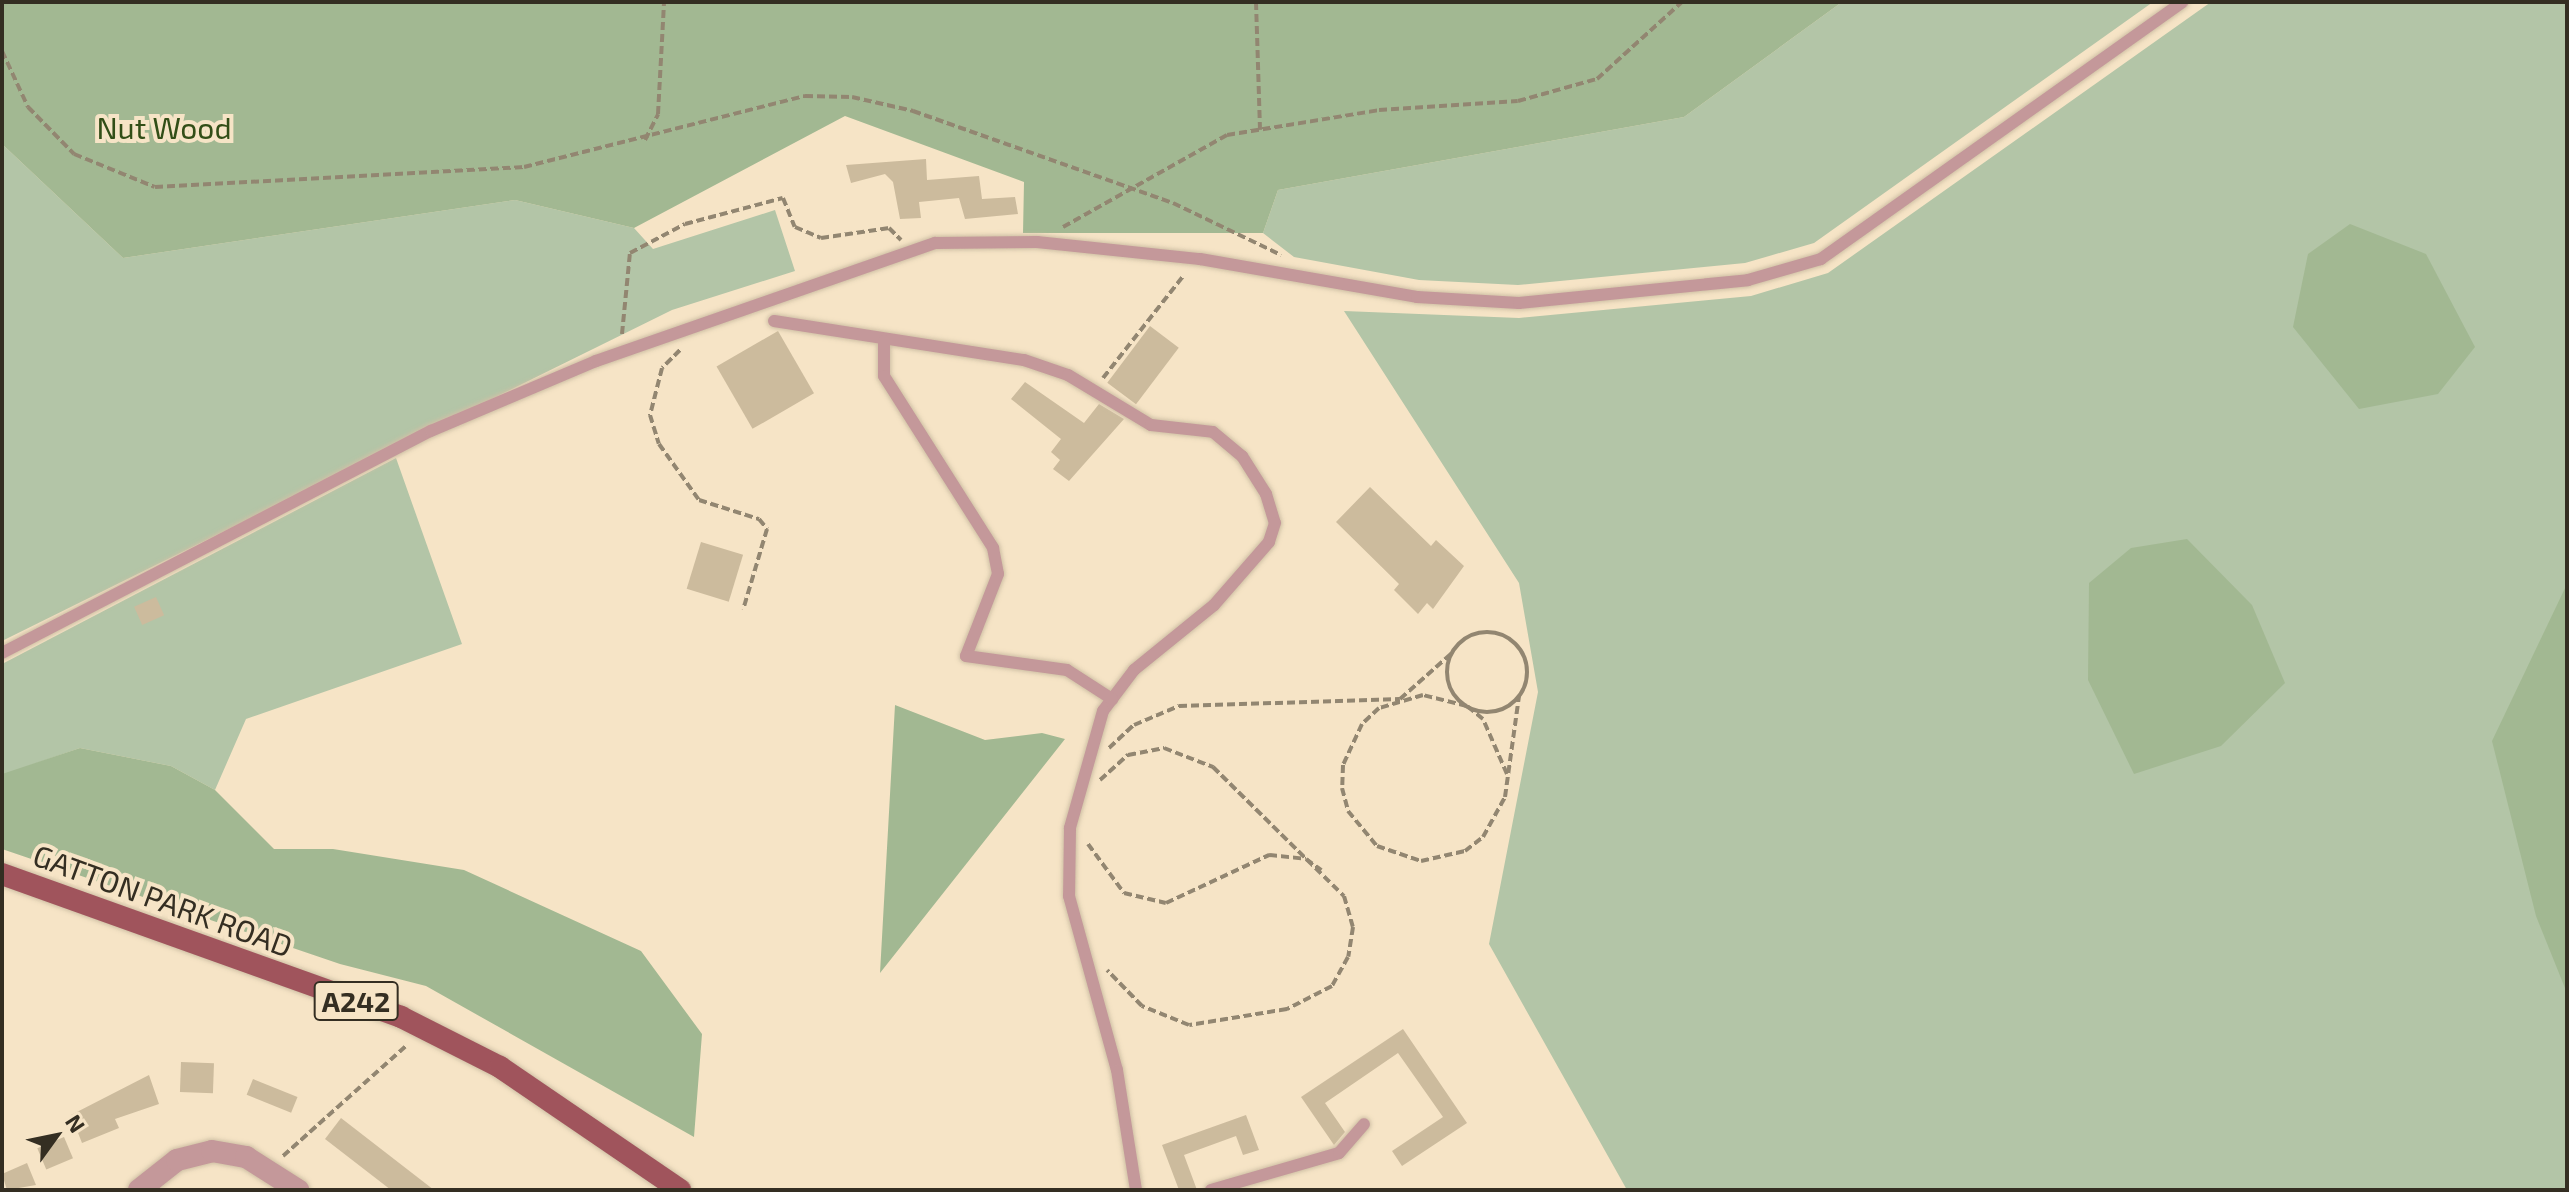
<!DOCTYPE html>
<style>
body{margin:0}
#map{position:relative;width:2569px;height:1192px;overflow:hidden;background:#f6e4c6;font-family:"Exo 2",sans-serif}
div>[style]{position:absolute}
.green>*{inset:0;background:#b3c5a7}
.forest>*{inset:0;background:#a2b892}
.building>*{inset:0;background:#ccbb9d;transform-origin:0 0}
.path>*{height:4px;margin-top:-2px;transform-origin:0;background:repeating-linear-gradient(90deg,#928671 0 8px,transparent 0 12px)}
.path>.ring{margin:-2px;padding:0;box-sizing:content-box;background:none;border:4px solid #928671;border-radius:50%}
.roads{filter:drop-shadow(0 0 2px #cfc0a5) drop-shadow(0 0 2px #cfc0a5)}
.service>*{height:12px;margin:-6px;padding:0 6px;transform-origin:6px;border-radius:6px;background:#c4989a}
.minor>*{height:22px;margin:-11px;padding:0 11px;transform-origin:11px;border-radius:11px;background:#c4989a}
.primary>*{height:22px;margin:-11px;padding:0 11px;transform-origin:11px;border-radius:11px;background:#a0545c}
span{translate:-50% -50%;white-space:nowrap;text-align:center;line-height:1.15;-webkit-text-stroke:8px #f6e4c6;paint-order:stroke}
.shield-label span{padding:2px 6px;background:#f6e4c6;border:2px solid;border-radius:6px;-webkit-text-stroke-width:0}
.shield-label{font-size:28px;color:#342e22;font-weight:700}
.park-label{font-size:30px;color:#324e17}
.street-label{font-size:30px;color:#342e22}
.frame{position:absolute;inset:0;border:4px solid #342e22;pointer-events:none}
.north{position:absolute;left:16px;top:1096px;width:80px;height:80px;-webkit-text-stroke:6px #f6e4c6;paint-order:stroke;rotate:57deg;font-size:22px;font-weight:700;line-height:32px;text-align:center;color:#342e22}
.north::after{content:'';display:block;margin:auto;width:28px;height:36px;background:#342e22;clip-path:polygon(50% 0,100% 100%,50% 72%,0 100%)}
</style>
<div id="map">
<div class="green">
<div style="clip-path:polygon(1842px 2px,2153px 2px,1814px 243px,1745px 263px,1518px 285px,1419px 280px,1294px 257px,1263px 233px,1278px 190px,1684px 117px)"></div>
<div style="clip-path:polygon(2211px 2px,2567px 2px,2567px 1190px,1627px 1190px,1489px 944px,1538px 692px,1519px 583px,1344px 311px,1519px 318px,1751px 296px,1828px 273px)"></div>
<div style="clip-path:polygon(2px 144px,123px 258px,515px 200px,634px 228px,653px 249px,775px 210px,795px 271px,672px 310px,2px 641px)"></div>
<div style="clip-path:polygon(396px 458px,462px 644px,246px 719px,215px 790px,171px 766px,80px 748px,2px 775px,2px 664px)"></div>
</div>
<div class="forest">
<div style="clip-path:polygon(2px 2px,1842px 2px,1684px 117px,1278px 190px,1263px 233px,1023px 233px,1024px 182px,845px 116px,634px 228px,515px 200px,123px 258px,2px 144px)"></div>
<div style="clip-path:polygon(2350px 224px,2426px 254px,2475px 347px,2438px 394px,2359px 409px,2293px 327px,2308px 254px)"></div>
<div style="clip-path:polygon(2187px 539px,2252px 605px,2285px 683px,2221px 746px,2134px 774px,2088px 680px,2089px 583px,2131px 548px)"></div>
<div style="clip-path:polygon(2567px 584px,2567px 993px,2536px 916px,2492px 741px)"></div>
<div style="clip-path:polygon(895px 705px,985px 740px,1042px 733px,1065px 739px,880px 973px)"></div>
<div style="clip-path:polygon(80px 748px,171px 766px,215px 790px,274px 849px,333px 849px,464px 870px,641px 951px,702px 1034px,694px 1137px,426px 986px,340px 964px,2px 849px,2px 774px)"></div>
</div>
<div class="building">
<div style="clip-path:polygon(926px 159px,927px 180px,979px 176px,982px 199px,1015px 197px,1018px 214px,965px 219px,959px 198px,919px 202px,921px 218px,900px 219px,893px 182px,885px 174px,851px 183px,846px 165px)"></div>
<div style="left:1150px;top:326px;width:36px;height:71px;rotate:37deg"></div>
<div style="left:778px;top:331px;width:72px;height:71px;rotate:60deg"></div>
<div style="clip-path:polygon(1025px 382px,1084px 423px,1099px 404px,1124px 419px,1069px 481px,1053px 469px,1060px 460px,1051px 452px,1061px 439px,1011px 399px)"></div>
<div style="clip-path:polygon(1370px 487px,1431px 546px,1436px 540px,1464px 566px,1433px 609px,1427px 603px,1418px 614px,1394px 590px,1399px 584px,1336px 522px)"></div>
<div style="left:701px;top:542px;width:44px;height:49px;rotate:17deg"></div>
<div style="left:156px;top:597px;width:20px;height:24px;rotate:66deg"></div>
<div style="clip-path:polygon(1403px 1029px,1467px 1123px,1402px 1166px,1392px 1151px,1443px 1117px,1398px 1053px,1325px 1103px,1345px 1132px,1334px 1145px,1301px 1097px)"></div>
<div style="left:181px;top:1062px;width:33px;height:30px;rotate:2deg"></div>
<div style="clip-path:polygon(149px 1075px,159px 1104px,115px 1119px,119px 1128px,82px 1143px,71px 1115px)"></div>
<div style="left:253px;top:1079px;width:48px;height:17px;rotate:22deg"></div>
<div style="clip-path:polygon(1246px 1115px,1259px 1150px,1243px 1155px,1236px 1136px,1184px 1155px,1197px 1190px,1179px 1190px,1162px 1145px)"></div>
<div style="clip-path:polygon(341px 1118px,434px 1190px,391px 1190px,325px 1139px)"></div>
<div style="left:64px;top:1137px;width:23px;height:29px;rotate:67deg"></div>
<div style="clip-path:polygon(27px 1163px,36px 1185px,7px 1190px,2px 1174px)"></div>
</div>
<div class="path">
<div style="left:1256px;top:2px;width:128px;rotate:88.2deg"></div>
<div style="left:2px;top:51px;width:62px;rotate:65.1deg"></div>
<div style="left:28px;top:107px;width:66px;rotate:45.6deg"></div>
<div style="left:74px;top:154px;width:87px;rotate:22.2deg"></div>
<div style="left:155px;top:187px;width:370px;rotate:-3.1deg"></div>
<div style="left:524px;top:167px;width:290px;rotate:-14.2deg"></div>
<div style="left:805px;top:96px;width:47px;rotate:1.2deg"></div>
<div style="left:852px;top:97px;width:63px;rotate:12.9deg"></div>
<div style="left:913px;top:111px;width:276px;rotate:19.5deg"></div>
<div style="left:1173px;top:203px;width:120px;rotate:25.7deg"></div>
<div style="left:645px;top:140px;width:29px;rotate:-63deg"></div>
<div style="left:658px;top:114px;width:112px;rotate:-86.9deg"></div>
<div style="left:1063px;top:227px;width:188px;rotate:-29.3deg"></div>
<div style="left:1227px;top:135px;width:154px;rotate:-9.3deg"></div>
<div style="left:1379px;top:110px;width:139px;rotate:-3.7deg"></div>
<div style="left:1518px;top:101px;width:82px;rotate:-15.6deg"></div>
<div style="left:1597px;top:79px;width:115px;rotate:-42.2deg"></div>
<div style="left:622px;top:334px;width:81px;rotate:-84.4deg"></div>
<div style="left:630px;top:253px;width:62px;rotate:-27.8deg"></div>
<div style="left:685px;top:224px;width:101px;rotate:-14.9deg"></div>
<div style="left:783px;top:198px;width:31px;rotate:68deg"></div>
<div style="left:795px;top:227px;width:28px;rotate:23deg"></div>
<div style="left:821px;top:238px;width:69px;rotate:-8.4deg"></div>
<div style="left:889px;top:228px;width:17px;rotate:45deg"></div>
<div style="left:680px;top:350px;width:25px;rotate:135deg"></div>
<div style="left:662px;top:368px;width:49px;rotate:104.3deg"></div>
<div style="left:650px;top:415px;width:30px;rotate:73deg"></div>
<div style="left:659px;top:444px;width:69px;rotate:54.5deg"></div>
<div style="left:699px;top:500px;width:63px;rotate:17.6deg"></div>
<div style="left:759px;top:519px;width:13px;rotate:51deg"></div>
<div style="left:767px;top:529px;width:84px;rotate:106.5deg"></div>
<div style="left:1103px;top:378px;width:131px;rotate:-51.8deg"></div>
<div class="ring" style="left:1447px;top:632px;width:76px;height:76px"></div>
<div style="left:1109px;top:748px;width:34px;rotate:-43deg"></div>
<div style="left:1134px;top:725px;width:49px;rotate:-22.9deg"></div>
<div style="left:1179px;top:706px;width:221px;rotate:-1.8deg"></div>
<div style="left:1400px;top:699px;width:69px;rotate:-41.5deg"></div>
<div style="left:1507px;top:774px;width:60px;rotate:-113.6deg"></div>
<div style="left:1483px;top:719px;width:21px;rotate:-141deg"></div>
<div style="left:1467px;top:706px;width:45px;rotate:-166deg"></div>
<div style="left:1423px;top:695px;width:46px;rotate:163.5deg"></div>
<div style="left:1379px;top:708px;width:23px;rotate:137deg"></div>
<div style="left:1362px;top:724px;width:45px;rotate:114.9deg"></div>
<div style="left:1343px;top:765px;width:23px;rotate:92deg"></div>
<div style="left:1342px;top:788px;width:24px;rotate:75deg"></div>
<div style="left:1348px;top:811px;width:45px;rotate:50.4deg"></div>
<div style="left:1377px;top:846px;width:46px;rotate:18.8deg"></div>
<div style="left:1421px;top:861px;width:45px;rotate:-12.8deg"></div>
<div style="left:1465px;top:851px;width:23px;rotate:-38deg"></div>
<div style="left:1483px;top:837px;width:46px;rotate:-61.2deg"></div>
<div style="left:1505px;top:797px;width:102px;rotate:-82.1deg"></div>
<div style="left:1100px;top:780px;width:38px;rotate:-42deg"></div>
<div style="left:1128px;top:755px;width:37px;rotate:-11deg"></div>
<div style="left:1164px;top:748px;width:53px;rotate:21.2deg"></div>
<div style="left:1213px;top:767px;width:184px;rotate:44.6deg"></div>
<div style="left:1344px;top:896px;width:32px;rotate:74deg"></div>
<div style="left:1353px;top:927px;width:30px;rotate:99deg"></div>
<div style="left:1348px;top:957px;width:33px;rotate:119deg"></div>
<div style="left:1332px;top:986px;width:51px;rotate:152.9deg"></div>
<div style="left:1287px;top:1009px;width:99px;rotate:170.7deg"></div>
<div style="left:1189px;top:1025px;width:51px;rotate:-158deg"></div>
<div style="left:1142px;top:1006px;width:50px;rotate:-134.2deg"></div>
<div style="left:1088px;top:844px;width:61px;rotate:53.7deg"></div>
<div style="left:1124px;top:893px;width:43px;rotate:13.4deg"></div>
<div style="left:1166px;top:903px;width:114px;rotate:-25deg"></div>
<div style="left:1269px;top:855px;width:37px;rotate:6deg"></div>
<div style="left:1306px;top:859px;width:19px;rotate:36deg"></div>
<div style="left:283px;top:1156px;width:166px;rotate:-41.8deg"></div>
</div>
<div class="roads">
<div class="service">
<div style="left:774px;top:321px;width:253px;rotate:8.9deg"></div>
<div style="left:1024px;top:360px;width:46px;rotate:18.8deg"></div>
<div style="left:1068px;top:375px;width:97px;rotate:31.1deg"></div>
<div style="left:1151px;top:425px;width:62px;rotate:6.4deg"></div>
<div style="left:1213px;top:432px;width:38px;rotate:40deg"></div>
<div style="left:1242px;top:456px;width:45px;rotate:57.7deg"></div>
<div style="left:1266px;top:494px;width:30px;rotate:73deg"></div>
<div style="left:1275px;top:523px;width:20px;rotate:108deg"></div>
<div style="left:1269px;top:542px;width:84px;rotate:131.1deg"></div>
<div style="left:1214px;top:605px;width:103px;rotate:140.9deg"></div>
<div style="left:1134px;top:670px;width:51px;rotate:127.1deg"></div>
<div style="left:1103px;top:711px;width:122px;rotate:105.8deg"></div>
<div style="left:1070px;top:828px;width:68px;rotate:90.8deg"></div>
<div style="left:1069px;top:896px;width:180px;rotate:74.6deg"></div>
<div style="left:1117px;top:1070px;width:121px;rotate:81deg"></div>
<div style="left:884px;top:341px;width:35px;rotate:90deg"></div>
<div style="left:884px;top:376px;width:204px;rotate:57.6deg"></div>
<div style="left:993px;top:548px;width:26px;rotate:79deg"></div>
<div style="left:998px;top:574px;width:88px;rotate:111.3deg"></div>
<div style="left:966px;top:656px;width:102px;rotate:7.9deg"></div>
<div style="left:1067px;top:670px;width:54px;rotate:32.8deg"></div>
<div style="left:2px;top:653px;width:483px;rotate:-27.4deg"></div>
<div style="left:431px;top:431px;width:179px;rotate:-23deg"></div>
<div style="left:596px;top:361px;width:359px;rotate:-19.2deg"></div>
<div style="left:935px;top:243px;width:102px;rotate:-0.6deg"></div>
<div style="left:1037px;top:242px;width:164px;rotate:6deg"></div>
<div style="left:1200px;top:259px;width:220px;rotate:9.9deg"></div>
<div style="left:1417px;top:297px;width:102px;rotate:3.4deg"></div>
<div style="left:1519px;top:303px;width:230px;rotate:-5.7deg"></div>
<div style="left:1748px;top:280px;width:76px;rotate:-16deg"></div>
<div style="left:1821px;top:259px;width:443px;rotate:-35.4deg"></div>
<div style="left:1211px;top:1190px;width:133px;rotate:-16.1deg"></div>
<div style="left:1339px;top:1153px;width:38px;rotate:-49deg"></div>
</div>
<div class="minor">
<div style="left:139px;top:1190px;width:48px;rotate:-38.3deg"></div>
<div style="left:177px;top:1160px;width:36px;rotate:-14deg"></div>
<div style="left:212px;top:1151px;width:35px;rotate:10deg"></div>
<div style="left:246px;top:1157px;width:62px;rotate:32.4deg"></div>
</div>
<div class="primary">
<div style="left:2px;top:874px;width:424px;rotate:19.7deg"></div>
<div style="left:401px;top:1017px;width:111px;rotate:26.8deg"></div>
<div style="left:500px;top:1067px;width:218px;rotate:34.3deg"></div>
</div>
</div>
<div class="shield-label">
<span style="left:356px;top:1001px">A242</span>
</div>
<div class="park-label">
<span style="left:164px;top:127px">Nut Wood</span>
</div>
<div class="street-label">
<span style="left:163px;top:900px;rotate:20deg">GATTON PARK ROAD</span>
</div>
<div class="frame"></div>
<div class="north">N</div>
</div>
